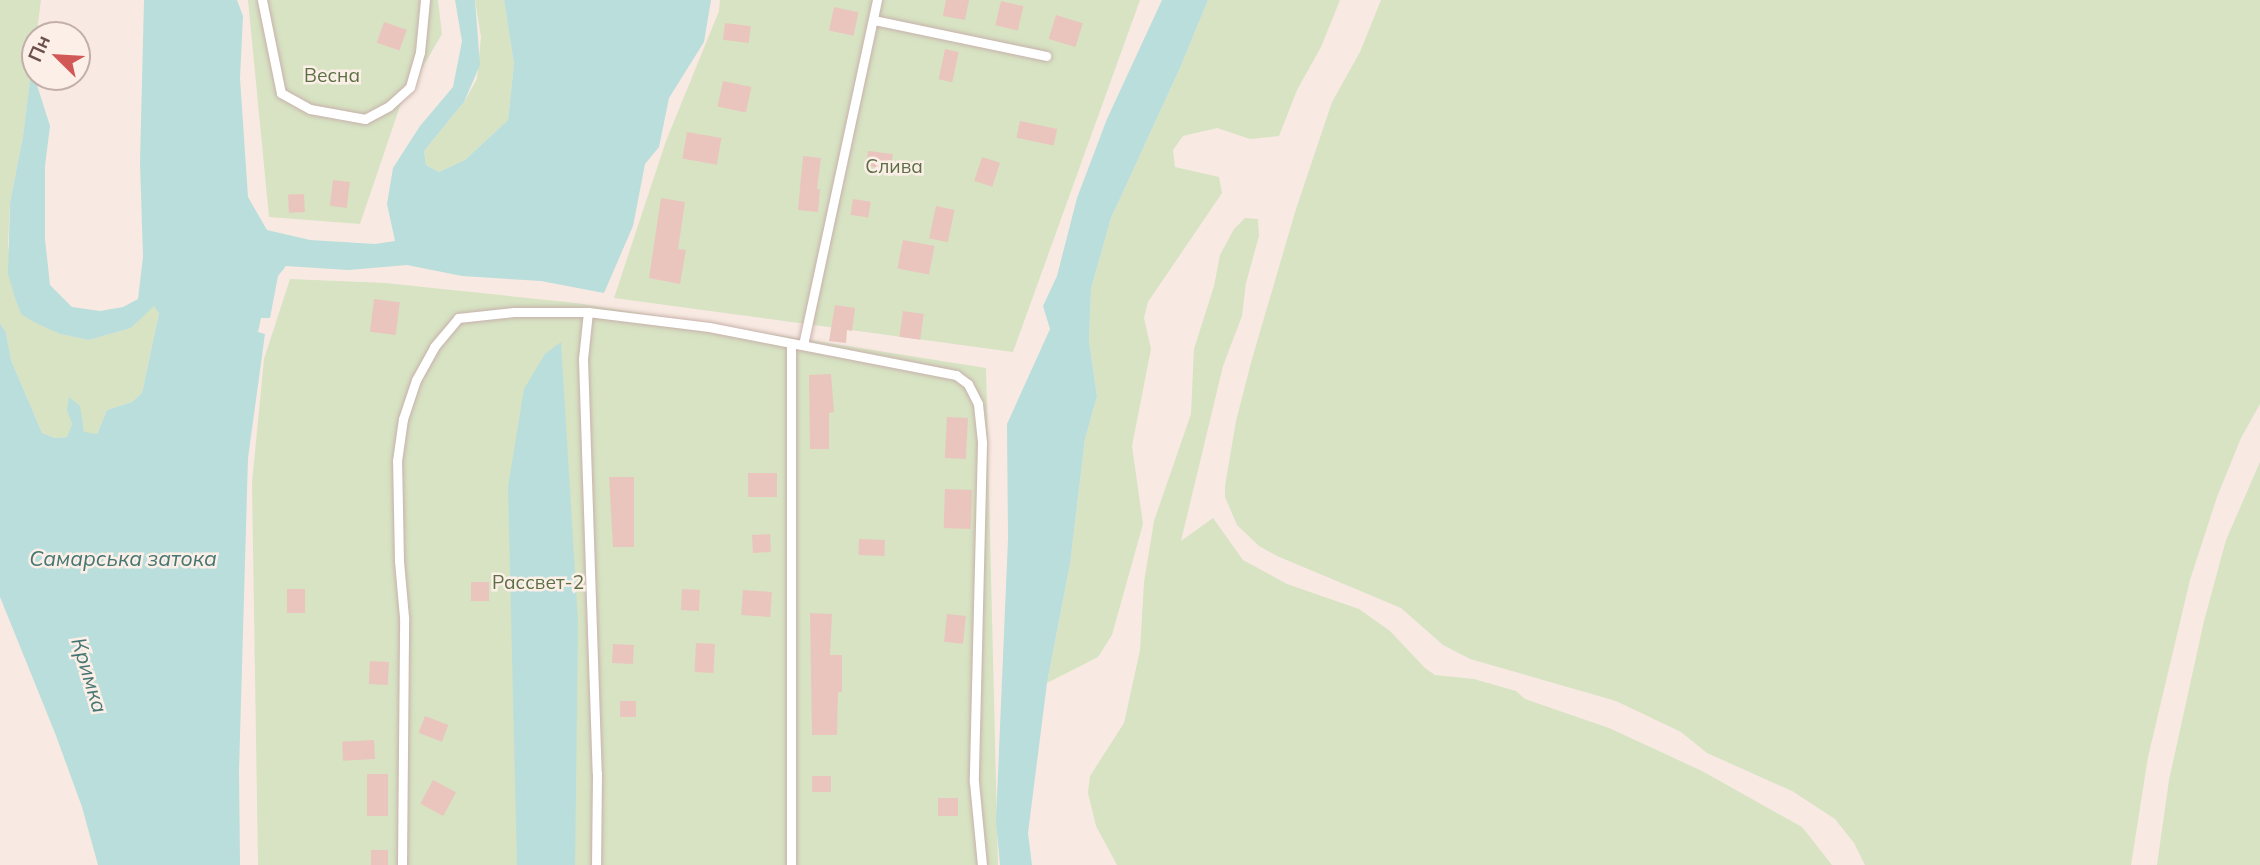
<!DOCTYPE html>
<meta charset="utf-8">
<style>
body{margin:0}
#map{position:relative;width:2260px;height:865px;overflow:hidden;background:#f8eae2;font-family:Mulish,sans-serif}
div>[style]{position:absolute}
.green>*{inset:0;background:#d7e3c3}
.water>*{inset:0;background:#b9dedb}
.building>*{inset:0;background:#eac5bd;transform-origin:0 0}
.roads{filter:drop-shadow(0 0 2px #c7b1ab) drop-shadow(0 0 2px #c7b1ab)}
.service>*{height:9px;margin:-4.5px;padding:0 4.5px;transform-origin:4.5px;border-radius:4.5px;background:#fff}
span{translate:-50% -50%;white-space:nowrap;text-align:center;line-height:1.15;-webkit-text-stroke:5px #fcefe7;paint-order:stroke}
.park-label{font-size:19px;color:#5c7046}
.water-label{font-size:21px;color:#467673;font-style:italic}
.north{position:absolute;left:21px;top:21px;width:70px;height:70px;box-sizing:border-box;background:#fcefe7;border:2px solid #c2afa9;border-radius:50%;rotate:294deg;font-size:19px;font-weight:700;line-height:28px;text-align:center;color:#6c504c}
.north::after{content:'';display:block;margin:auto;width:24px;height:32px;background:#d25757;clip-path:polygon(50% 0,100% 100%,50% 72%,0 100%)}
</style>
<div id="map">
<div class="green">
<div style="clip-path:polygon(0 0,41px 0,23px 136px,10px 203px,8px 245px,16px 301px,21px 314px,60px 334px,89px 340px,131px 328px,154px 305px,159px 313px,142px 393px,132px 402px,107px 410px,97px 434px,84px 433px,79px 406px,67px 411px,72px 424px,67px 437px,55px 438px,42px 433px,11px 360px,6px 333px,0 323px)"></div>
<div style="clip-path:polygon(248px 0,438px 0,442px 34px,400px 106px,360px 224px,269px 217px)"></div>
<div style="clip-path:polygon(475px 0,504px 0,514px 64px,508px 120px,465px 160px,439px 172px,426px 165px,424px 151px,464px 102px,477px 79px,481px 37px)"></div>
<div style="clip-path:polygon(720px 0,1140px 0,1013px 352px,614px 298px,666px 141px,719px 11px)"></div>
<div style="clip-path:polygon(1208px 0,1340px 0,1321px 47px,1297px 90px,1279px 136px,1250px 139px,1217px 128px,1183px 136px,1173px 150px,1175px 167px,1219px 177px,1222px 193px,1148px 302px,1144px 318px,1151px 349px,1132px 446px,1143px 524px,1112px 635px,1098px 657px,1047px 683px,1070px 564px,1085px 439px,1097px 396px,1089px 341px,1091px 289px,1111px 218px,1180px 68px)"></div>
<div style="clip-path:polygon(1381px 0,2260px 0,2260px 404px,2241px 438px,2217px 497px,2190px 580px,2148px 757px,2131px 865px,1865px 865px,1854px 843px,1835px 819px,1792px 791px,1707px 753px,1681px 732px,1616px 701px,1470px 659px,1443px 645px,1401px 608px,1277px 556px,1259px 546px,1237px 525px,1225px 497px,1225px 486px,1236px 421px,1252px 359px,1296px 209px,1332px 102px,1360px 52px)"></div>
<div style="clip-path:polygon(1245px 218px,1258px 219px,1259px 236px,1246px 283px,1242px 316px,1223px 366px,1181px 541px,1213px 518px,1243px 560px,1287px 584px,1359px 609px,1390px 631px,1425px 668px,1435px 675px,1474px 679px,1516px 691px,1525px 699px,1609px 728px,1702px 771px,1802px 827px,1832px 865px,1117px 865px,1096px 826px,1088px 793px,1090px 776px,1124px 723px,1140px 650px,1144px 582px,1154px 521px,1191px 414px,1194px 349px,1214px 286px,1220px 255px,1234px 229px)"></div>
<div style="clip-path:polygon(290px 279px,385px 283px,576px 303px,986px 368px,998px 865px,258px 865px,252px 483px,264px 359px)"></div>
<div style="clip-path:polygon(2260px 462px,2260px 865px,2157px 865px,2169px 780px,2204px 621px,2226px 540px)"></div>
</div>
<div class="water">
<div style="clip-path:polygon(144px 0,237px 0,243px 16px,240px 78px,248px 197px,267px 230px,310px 240px,375px 244px,395px 241px,387px 204px,393px 168px,420px 126px,453px 87px,462px 41px,455px 0,475px 0,480px 65px,464px 102px,424px 151px,426px 165px,439px 172px,465px 160px,508px 120px,514px 64px,504px 0,711px 0,704px 42px,669px 98px,659px 147px,645px 164px,633px 226px,604px 293px,541px 281px,462px 276px,407px 265px,348px 270px,286px 266px,278px 276px,270px 318px,261px 318px,258px 332px,265px 334px,248px 458px,239px 771px,240px 865px,98px 865px,82px 807px,55px 733px,0 597px,0 323px,6px 333px,11px 360px,42px 433px,55px 438px,67px 437px,72px 424px,67px 411px,69px 397px,80px 406px,84px 432px,97px 434px,107px 410px,132px 402px,142px 393px,159px 313px,154px 306px,131px 328px,89px 340px,60px 334px,34px 322px,21px 314px,16px 301px,8px 274px,10px 203px,23px 136px,35px 42px,35px 77px,40px 77px,37px 85px,50px 126px,45px 166px,45px 239px,50px 285px,72px 307px,100px 311px,123px 307px,138px 299px,143px 257px,140px 162px)"></div>
<div style="clip-path:polygon(1162px 0,1208px 0,1180px 68px,1111px 218px,1091px 289px,1089px 341px,1097px 396px,1085px 439px,1070px 564px,1047px 683px,1028px 833px,1032px 865px,1000px 865px,996px 821px,1008px 539px,1007px 424px,1050px 329px,1043px 306px,1057px 276px,1077px 198px,1107px 119px)"></div>
<div style="clip-path:polygon(561px 342px,578px 622px,575px 865px,517px 865px,508px 487px,524px 389px,545px 354px)"></div>
</div>
<div class="building">
<div style="clip-path:polygon(946px 0,969px 0,965px 20px,943px 16px)"></div>
<div style="left:1001px;top:1px;width:23px;height:25px;rotate:13deg"></div>
<div style="left:834px;top:7px;width:25px;height:24px;rotate:12deg"></div>
<div style="left:1056px;top:15px;width:28px;height:25px;rotate:17deg"></div>
<div style="left:384px;top:22px;width:24px;height:22px;rotate:19deg"></div>
<div style="left:725px;top:23px;width:26px;height:17px;rotate:7deg"></div>
<div style="left:945px;top:49px;width:14px;height:31px;rotate:12deg"></div>
<div style="left:723px;top:81px;width:29px;height:26px;rotate:12deg"></div>
<div style="left:1020px;top:121px;width:38px;height:17px;rotate:12deg"></div>
<div style="left:687px;top:132px;width:35px;height:27px;rotate:10deg"></div>
<div style="left:868px;top:151px;width:25px;height:15px;rotate:7deg"></div>
<div style="clip-path:polygon(803px 156px,821px 158px,817px 189px,820px 189px,818px 212px,798px 210px)"></div>
<div style="left:982px;top:157px;width:19px;height:25px;rotate:18deg"></div>
<div style="left:333px;top:180px;width:17px;height:26px;rotate:7deg"></div>
<div style="left:304px;top:194px;width:18px;height:16px;rotate:87deg"></div>
<div style="clip-path:polygon(661px 198px,685px 202px,678px 249px,686px 250px,680px 284px,649px 278px)"></div>
<div style="left:853px;top:199px;width:18px;height:16px;rotate:9deg"></div>
<div style="left:936px;top:206px;width:19px;height:33px;rotate:12deg"></div>
<div style="left:903px;top:240px;width:32px;height:29px;rotate:11deg"></div>
<div style="left:374px;top:299px;width:26px;height:33px;rotate:7deg"></div>
<div style="clip-path:polygon(835px 305px,855px 308px,852px 331px,847px 330px,846px 343px,829px 341px)"></div>
<div style="left:903px;top:311px;width:21px;height:26px;rotate:8deg"></div>
<div style="clip-path:polygon(831px 374px,834px 412px,829px 413px,829px 449px,810px 449px,809px 375px)"></div>
<div style="left:947px;top:417px;width:21px;height:41px;rotate:3deg"></div>
<div style="left:748px;top:473px;width:29px;height:24px"></div>
<div style="clip-path:polygon(609px 477px,634px 477px,634px 547px,613px 547px)"></div>
<div style="left:945px;top:489px;width:27px;height:39px;rotate:2deg"></div>
<div style="left:770px;top:534px;width:18px;height:18px;rotate:87deg"></div>
<div style="left:859px;top:539px;width:26px;height:16px;rotate:2deg"></div>
<div style="left:471px;top:582px;width:18px;height:19px"></div>
<div style="left:287px;top:589px;width:18px;height:24px"></div>
<div style="left:682px;top:589px;width:18px;height:21px;rotate:3deg"></div>
<div style="left:743px;top:590px;width:29px;height:25px;rotate:4deg"></div>
<div style="clip-path:polygon(810px 613px,832px 614px,830px 655px,842px 655px,842px 692px,838px 692px,837px 735px,812px 735px)"></div>
<div style="left:947px;top:614px;width:19px;height:28px;rotate:6deg"></div>
<div style="left:696px;top:643px;width:19px;height:29px;rotate:3deg"></div>
<div style="left:613px;top:644px;width:21px;height:19px;rotate:3deg"></div>
<div style="left:370px;top:661px;width:19px;height:23px;rotate:3deg"></div>
<div style="left:620px;top:701px;width:16px;height:16px"></div>
<div style="left:425px;top:716px;width:25px;height:18px;rotate:21deg"></div>
<div style="left:374px;top:740px;width:19px;height:32px;rotate:87deg"></div>
<div style="left:367px;top:774px;width:21px;height:42px"></div>
<div style="left:831px;top:776px;width:16px;height:19px;rotate:90deg"></div>
<div style="left:433px;top:780px;width:26px;height:27px;rotate:28deg"></div>
<div style="left:938px;top:798px;width:20px;height:18px"></div>
<div style="left:371px;top:850px;width:17px;height:15px"></div>
</div>
<div class="roads">
<div class="service">
<div style="left:262px;top:0;width:95px;rotate:78.5deg"></div>
<div style="left:281px;top:93px;width:33px;rotate:29deg"></div>
<div style="left:310px;top:109px;width:56px;rotate:10.3deg"></div>
<div style="left:365px;top:119px;width:27px;rotate:-28deg"></div>
<div style="left:389px;top:106px;width:28px;rotate:-42deg"></div>
<div style="left:410px;top:87px;width:36px;rotate:-74deg"></div>
<div style="left:420px;top:52px;width:52px;rotate:-84.5deg"></div>
<div style="left:874px;top:20px;width:176px;rotate:11.8deg"></div>
<div style="left:588px;top:312px;width:47px;rotate:96.1deg"></div>
<div style="left:583px;top:359px;width:414px;rotate:88.1deg"></div>
<div style="left:597px;top:773px;width:92px;rotate:90.6deg"></div>
<div style="left:791px;top:344px;width:521px;rotate:90deg"></div>
<div style="left:803px;top:345px;width:353px;rotate:-77.9deg"></div>
<div style="left:402px;top:865px;width:248px;rotate:-89.5deg"></div>
<div style="left:404px;top:617px;width:56px;rotate:-95.1deg"></div>
<div style="left:399px;top:561px;width:100px;rotate:-91.1deg"></div>
<div style="left:397px;top:461px;width:42px;rotate:-81.9deg"></div>
<div style="left:403px;top:419px;width:41px;rotate:-71.6deg"></div>
<div style="left:416px;top:380px;width:38px;rotate:-61deg"></div>
<div style="left:434px;top:347px;width:38px;rotate:-50deg"></div>
<div style="left:458px;top:318px;width:56px;rotate:-6.1deg"></div>
<div style="left:514px;top:312px;width:74px"></div>
<div style="left:588px;top:312px;width:122px;rotate:7.1deg"></div>
<div style="left:709px;top:327px;width:252px;rotate:11deg"></div>
<div style="left:956px;top:375px;width:15px;rotate:37deg"></div>
<div style="left:968px;top:384px;width:22px;rotate:63deg"></div>
<div style="left:978px;top:404px;width:39px;rotate:84deg"></div>
<div style="left:982px;top:443px;width:339px;rotate:91.4deg"></div>
<div style="left:974px;top:782px;width:83px;rotate:84.5deg"></div>
</div>
</div>
<div class="park-label">
<span style="left:332px;top:76px">Весна</span>
<span style="left:894px;top:167px">Слива</span>
<span style="left:538px;top:583px">Рассвет-2</span>
</div>
<div class="water-label">
<span style="left:123px;top:558px">Самарська затока</span>
<span style="left:90px;top:675px;rotate:73deg">Кримка</span>
</div>
<div class="north">Пн</div>
</div>
